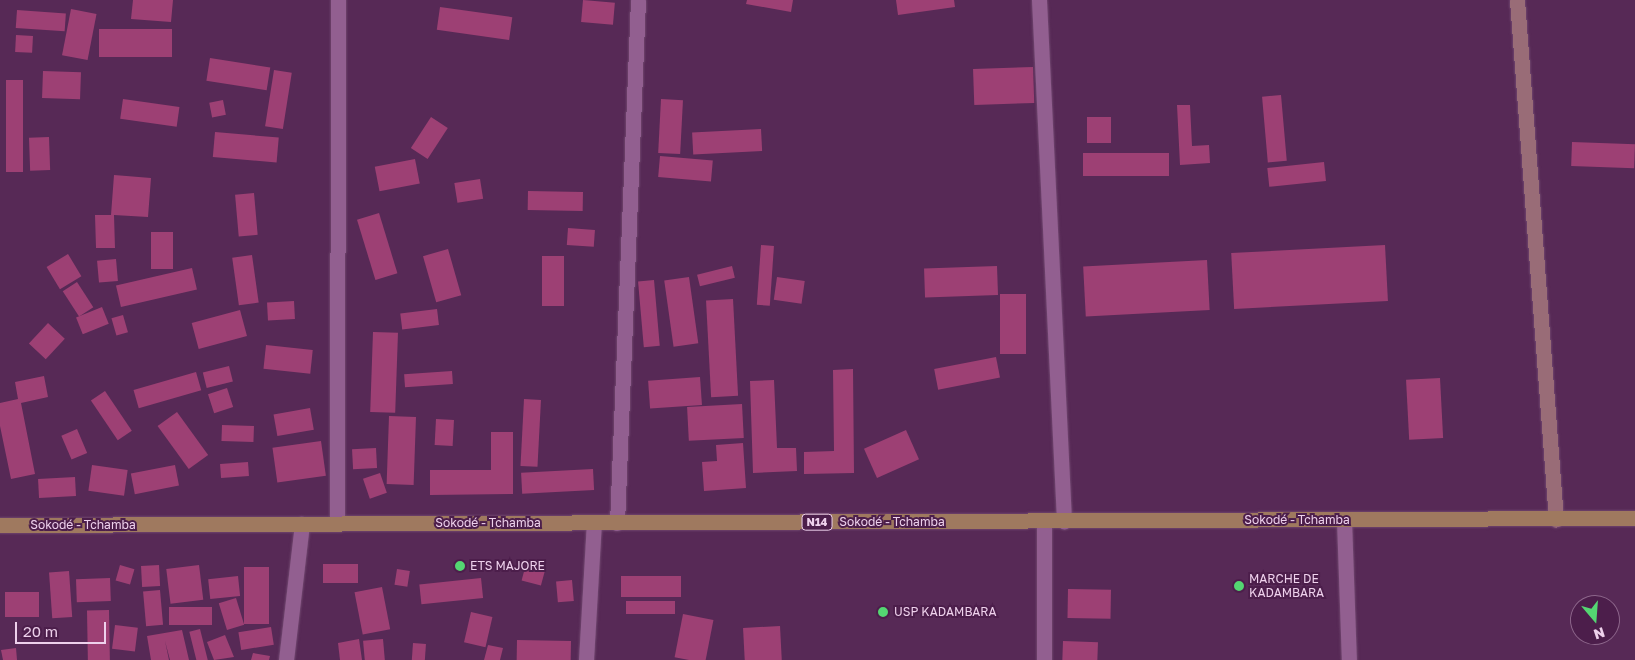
<!DOCTYPE html>
<meta charset="utf-8">
<style>
body{margin:0}
#map{position:relative;width:1635px;height:660px;overflow:hidden;background:#572956;font-family:"Golos Text",sans-serif}
div>[style]{position:absolute}
.building>*{inset:0;background:#9d4074;transform-origin:0 0}
.roads{filter:drop-shadow(0 0 1px #714870) drop-shadow(0 0 1px #714870)}
.street>*{height:15px;margin:-7.5px;padding:0 7.5px;transform-origin:7.5px;border-radius:7.5px;background:#925f90}
.secondary>*{height:15px;margin:-7.5px;padding:0 7.5px;transform-origin:7.5px;border-radius:7.5px;background:#996c77}
.primary>*{height:15px;margin:-7.5px;padding:0 7.5px;transform-origin:7.5px;border-radius:7.5px;background:#9f795f}
.dots>*{width:14px;height:14px;translate:-50% -50%;box-sizing:border-box;border:2px solid #4c1e4b;border-radius:50%}
span{translate:-50% -50%;white-space:nowrap;text-align:center;line-height:1.15;-webkit-text-stroke:4px #4c1e4b;paint-order:stroke}
.shield-label span{padding:1px 4px;background:#4c1e4b;border:1px solid;border-radius:4px;-webkit-text-stroke-width:0}
.shield-label{font-size:11px;color:#eed1ec;font-weight:700}
.street-label{font-size:12px;color:#eed1ec}
.poi-label{font-size:12px;color:#eed1ec}
.left{translate:0 -50%;text-align:left}
.north{position:absolute;left:1570px;top:595px;width:50px;height:50px;box-sizing:border-box;background:#4c1e4b;border:1px solid #8d668b;border-radius:50%;rotate:162deg;font-size:14px;font-weight:700;line-height:20px;text-align:center;color:#eed1ec}
.north::after{content:'';display:block;margin:auto;width:18px;height:22px;background:#54d672;clip-path:polygon(50% 0,100% 100%,50% 72%,0 100%)}
.scale{position:absolute;left:15px;top:622px;width:91px;height:22px;box-sizing:border-box;border:2px solid #eed1ec;border-top:0;padding-left:6px;font-size:15px;line-height:18px;white-space:nowrap;color:#eed1ec;-webkit-text-stroke:4px #4c1e4b;paint-order:stroke}
</style>
<div id="map">
<div class="building">
<div style="clip-path:polygon(133px 0,173px 0,171px 22px,131px 19px)"></div>
<div style="left:583px;top:0;width:32px;height:22px;rotate:5deg"></div>
<div style="clip-path:polygon(747px 0,793px 0,791px 12px,746px 4px)"></div>
<div style="clip-path:polygon(896px 0,954px 0,955px 7px,898px 15px)"></div>
<div style="left:440px;top:7px;width:73px;height:23px;rotate:8deg"></div>
<div style="left:71px;top:9px;width:26px;height:47px;rotate:11deg"></div>
<div style="left:17px;top:10px;width:49px;height:18px;rotate:4deg"></div>
<div style="left:99px;top:29px;width:73px;height:28px"></div>
<div style="left:16px;top:35px;width:17px;height:17px;rotate:3deg"></div>
<div style="left:210px;top:58px;width:61px;height:23px;rotate:9deg"></div>
<div style="left:1033px;top:67px;width:36px;height:60px;rotate:88deg"></div>
<div style="left:274px;top:70px;width:18px;height:57px;rotate:9deg"></div>
<div style="left:43px;top:71px;width:38px;height:27px;rotate:2deg"></div>
<div style="left:6px;top:80px;width:17px;height:92px"></div>
<div style="left:1281px;top:95px;width:66px;height:19px;rotate:85deg"></div>
<div style="left:123px;top:99px;width:57px;height:20px;rotate:8deg"></div>
<div style="left:661px;top:99px;width:22px;height:54px;rotate:3deg"></div>
<div style="left:223px;top:100px;width:15px;height:14px;rotate:79deg"></div>
<div style="clip-path:polygon(1177px 105px,1190px 105px,1192px 146px,1209px 145px,1210px 163px,1180px 165px)"></div>
<div style="left:431px;top:117px;width:20px;height:37px;rotate:33deg"></div>
<div style="left:1087px;top:117px;width:24px;height:26px"></div>
<div style="left:761px;top:129px;width:22px;height:69px;rotate:87deg"></div>
<div style="left:215px;top:132px;width:64px;height:25px;rotate:5deg"></div>
<div style="left:49px;top:137px;width:33px;height:20px;rotate:88deg"></div>
<div style="left:1572px;top:142px;width:63px;height:24px;rotate:2deg"></div>
<div style="left:1169px;top:153px;width:23px;height:86px;rotate:90deg"></div>
<div style="left:660px;top:156px;width:53px;height:21px;rotate:5deg"></div>
<div style="left:415px;top:159px;width:25px;height:41px;rotate:79deg"></div>
<div style="left:1324px;top:162px;width:19px;height:57px;rotate:84deg"></div>
<div style="clip-path:polygon(114px 175px,151px 178px,148px 217px,114px 215px,115px 248px,96px 248px,95px 215px,111px 215px)"></div>
<div style="left:480px;top:179px;width:20px;height:26px;rotate:81deg"></div>
<div style="left:528px;top:191px;width:55px;height:19px;rotate:1deg"></div>
<div style="left:254px;top:193px;width:42px;height:19px;rotate:85deg"></div>
<div style="left:379px;top:213px;width:63px;height:23px;rotate:73deg"></div>
<div style="left:568px;top:228px;width:27px;height:17px;rotate:4deg"></div>
<div style="left:151px;top:232px;width:22px;height:37px"></div>
<div style="left:761px;top:245px;width:13px;height:60px;rotate:4deg"></div>
<div style="left:1385px;top:245px;width:56px;height:154px;rotate:87deg"></div>
<div style="left:448px;top:249px;width:48px;height:26px;rotate:74deg"></div>
<div style="left:68px;top:254px;width:26px;height:25px;rotate:59deg"></div>
<div style="left:252px;top:255px;width:48px;height:20px;rotate:82deg"></div>
<div style="left:542px;top:256px;width:22px;height:50px"></div>
<div style="left:116px;top:259px;width:22px;height:19px;rotate:85deg"></div>
<div style="left:1207px;top:260px;width:50px;height:124px;rotate:87deg"></div>
<div style="left:732px;top:266px;width:12px;height:36px;rotate:76deg"></div>
<div style="left:997px;top:266px;width:29px;height:73px;rotate:88deg"></div>
<div style="left:192px;top:268px;width:22px;height:78px;rotate:77deg"></div>
<div style="left:689px;top:277px;width:67px;height:25px;rotate:82deg"></div>
<div style="left:777px;top:277px;width:28px;height:23px;rotate:8deg"></div>
<div style="left:654px;top:280px;width:66px;height:16px;rotate:85deg"></div>
<div style="left:77px;top:282px;width:30px;height:17px;rotate:57deg"></div>
<div style="left:1000px;top:294px;width:26px;height:60px"></div>
<div style="left:733px;top:299px;width:97px;height:27px;rotate:87deg"></div>
<div style="left:294px;top:301px;width:18px;height:27px;rotate:87deg"></div>
<div style="left:102px;top:307px;width:18px;height:28px;rotate:68deg"></div>
<div style="left:437px;top:309px;width:16px;height:37px;rotate:83deg"></div>
<div style="left:240px;top:310px;width:27px;height:50px;rotate:75deg"></div>
<div style="left:123px;top:315px;width:18px;height:12px;rotate:74deg"></div>
<div style="left:48px;top:323px;width:23px;height:28px;rotate:43deg"></div>
<div style="left:373px;top:332px;width:25px;height:80px;rotate:2deg"></div>
<div style="left:266px;top:345px;width:47px;height:24px;rotate:6deg"></div>
<div style="left:996px;top:357px;width:21px;height:63px;rotate:79deg"></div>
<div style="left:229px;top:366px;width:16px;height:27px;rotate:76deg"></div>
<div style="clip-path:polygon(853px 369px,854px 473px,804px 474px,804px 452px,834px 451px,833px 370px)"></div>
<div style="left:452px;top:371px;width:13px;height:48px;rotate:86deg"></div>
<div style="left:196px;top:372px;width:19px;height:65px;rotate:74deg"></div>
<div style="clip-path:polygon(44px 376px,48px 397px,21px 403px,35px 474px,11px 479px,0 426px,0 403px,18px 399px,15px 382px)"></div>
<div style="left:700px;top:377px;width:28px;height:52px;rotate:86deg"></div>
<div style="left:1440px;top:378px;width:60px;height:34px;rotate:87deg"></div>
<div style="clip-path:polygon(774px 380px,777px 448px,796px 448px,797px 471px,753px 473px,750px 381px)"></div>
<div style="left:227px;top:388px;width:20px;height:20px;rotate:72deg"></div>
<div style="left:105px;top:391px;width:48px;height:17px;rotate:56deg"></div>
<div style="left:524px;top:399px;width:17px;height:67px;rotate:3deg"></div>
<div style="left:742px;top:404px;width:34px;height:55px;rotate:87deg"></div>
<div style="left:310px;top:408px;width:22px;height:37px;rotate:80deg"></div>
<div style="left:177px;top:412px;width:53px;height:24px;rotate:54deg"></div>
<div style="left:389px;top:416px;width:27px;height:68px;rotate:2deg"></div>
<div style="left:436px;top:419px;width:18px;height:26px;rotate:3deg"></div>
<div style="left:222px;top:425px;width:32px;height:16px;rotate:2deg"></div>
<div style="left:77px;top:429px;width:26px;height:17px;rotate:67deg"></div>
<div style="left:906px;top:430px;width:32px;height:46px;rotate:66deg"></div>
<div style="clip-path:polygon(491px 432px,513px 432px,513px 494px,430px 495px,430px 470px,491px 470px)"></div>
<div style="left:321px;top:441px;width:35px;height:49px;rotate:82deg"></div>
<div style="clip-path:polygon(743px 443px,746px 488px,704px 491px,702px 462px,717px 461px,716px 445px)"></div>
<div style="left:376px;top:448px;width:20px;height:24px;rotate:87deg"></div>
<div style="left:248px;top:462px;width:14px;height:28px;rotate:86deg"></div>
<div style="left:92px;top:465px;width:36px;height:26px;rotate:8deg"></div>
<div style="left:175px;top:465px;width:21px;height:45px;rotate:79deg"></div>
<div style="left:593px;top:469px;width:21px;height:72px;rotate:87deg"></div>
<div style="left:380px;top:473px;width:21px;height:18px;rotate:71deg"></div>
<div style="left:75px;top:477px;width:19px;height:37px;rotate:87deg"></div>
<div style="left:323px;top:564px;width:35px;height:19px"></div>
<div style="left:526px;top:564px;width:20px;height:17px;rotate:15deg"></div>
<div style="left:120px;top:565px;width:15px;height:16px;rotate:16deg"></div>
<div style="left:159px;top:565px;width:21px;height:18px;rotate:87deg"></div>
<div style="left:199px;top:565px;width:35px;height:33px;rotate:83deg"></div>
<div style="left:244px;top:567px;width:25px;height:57px"></div>
<div style="left:397px;top:569px;width:13px;height:16px;rotate:9deg"></div>
<div style="left:69px;top:571px;width:46px;height:20px;rotate:86deg"></div>
<div style="left:238px;top:576px;width:20px;height:30px;rotate:84deg"></div>
<div style="left:621px;top:576px;width:60px;height:21px"></div>
<div style="left:110px;top:578px;width:23px;height:34px;rotate:88deg"></div>
<div style="left:481px;top:578px;width:20px;height:62px;rotate:84deg"></div>
<div style="left:572px;top:580px;width:21px;height:16px;rotate:85deg"></div>
<div style="left:382px;top:587px;width:43px;height:28px;rotate:79deg"></div>
<div style="left:1068px;top:589px;width:43px;height:29px;rotate:1deg"></div>
<div style="left:160px;top:590px;width:35px;height:17px;rotate:85deg"></div>
<div style="left:5px;top:592px;width:34px;height:25px"></div>
<div style="left:236px;top:598px;width:28px;height:18px;rotate:73deg"></div>
<div style="left:626px;top:601px;width:49px;height:13px"></div>
<div style="left:169px;top:607px;width:43px;height:18px"></div>
<div style="left:109px;top:610px;width:50px;height:22px;rotate:89deg"></div>
<div style="left:471px;top:612px;width:22px;height:31px;rotate:13deg"></div>
<div style="left:683px;top:614px;width:31px;height:44px;rotate:11deg"></div>
<div style="left:115px;top:625px;width:23px;height:24px;rotate:7deg"></div>
<div style="left:780px;top:626px;width:34px;height:37px;rotate:87deg"></div>
<div style="left:271px;top:627px;width:18px;height:33px;rotate:81deg"></div>
<div style="left:200px;top:629px;width:32px;height:11px;rotate:76deg"></div>
<div style="clip-path:polygon(182px 630px,189px 660px,170px 660px,165px 641px,169px 660px,151px 660px,147px 636px)"></div>
<div style="clip-path:polygon(225px 635px,234px 657px,214px 660px,207px 642px)"></div>
<div style="clip-path:polygon(359px 639px,362px 660px,340px 660px,338px 643px)"></div>
<div style="left:383px;top:639px;width:21px;height:20px;rotate:85deg"></div>
<div style="left:517px;top:640px;width:54px;height:20px;rotate:1deg"></div>
<div style="left:1063px;top:641px;width:35px;height:19px;rotate:2deg"></div>
<div style="left:413px;top:643px;width:13px;height:17px;rotate:4deg"></div>
<div style="clip-path:polygon(488px 645px,503px 648px,500px 660px,484px 660px)"></div>
<div style="clip-path:polygon(16px 648px,17px 660px,3px 660px,1px 650px)"></div>
<div style="clip-path:polygon(253px 653px,270px 656px,269px 660px,251px 660px)"></div>
</div>
<div class="roads">
<div class="street">
<div style="left:1039px;top:0;width:522px;rotate:87.25deg"></div>
<div style="left:1344px;top:520px;width:140px;rotate:88deg"></div>
<div style="left:617px;top:523px;width:523px;rotate:-87.7deg"></div>
<div style="left:337px;top:524px;width:524px;rotate:-89.89deg"></div>
<div style="left:286px;top:660px;width:137px;rotate:-83.3deg"></div>
<div style="left:586px;top:660px;width:138px;rotate:-86.7deg"></div>
<div style="left:1044px;top:660px;width:139px;rotate:-90deg"></div>
</div>
<div class="secondary">
<div style="left:1517px;top:0;width:521px;rotate:85.71deg"></div>
</div>
<div class="primary">
<div style="left:0;top:525px;width:1635px;rotate:-0.25deg"></div>
</div>
</div>
<div class="dots">
<div style="left:460px;top:566px;background:#54d672"></div>
<div style="left:1239px;top:586px;background:#54d672"></div>
<div style="left:883px;top:612px;background:#54d672"></div>
</div>
<div class="shield-label">
<span style="left:817px;top:522px">N14</span>
</div>
<div class="street-label">
<span style="left:1297px;top:520px">Sokodé - Tchamba</span>
<span style="left:892px;top:522px">Sokodé - Tchamba</span>
<span style="left:488px;top:523px">Sokodé - Tchamba</span>
<span style="left:83px;top:525px">Sokodé - Tchamba</span>
</div>
<div class="poi-label">
<span class="left" style="left:470px;top:566px">ETS MAJORE</span>
<span class="left" style="left:1249px;top:586px">MARCHE DE<br>KADAMBARA</span>
<span class="left" style="left:894px;top:612px">USP KADAMBARA</span>
</div>
<div class="north">N</div>
<div class="scale">20 m</div>
</div>
